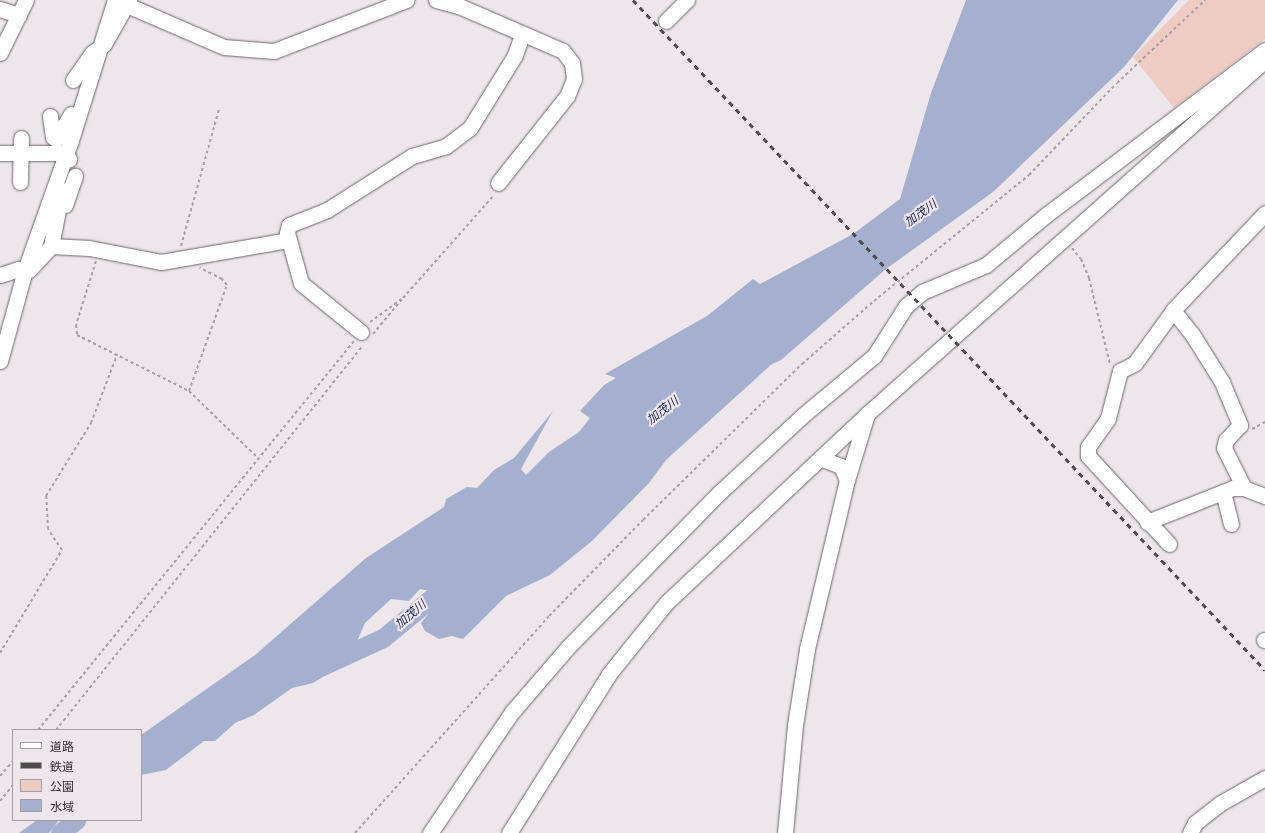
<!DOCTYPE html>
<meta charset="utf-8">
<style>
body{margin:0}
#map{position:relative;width:1265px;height:833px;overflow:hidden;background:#ede7ec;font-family:"DejaVu Sans","Noto Sans JP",sans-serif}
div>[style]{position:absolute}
.green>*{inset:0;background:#eeccc4}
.water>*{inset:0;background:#a5afce}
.river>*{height:19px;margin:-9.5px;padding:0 9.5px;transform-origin:9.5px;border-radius:9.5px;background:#a5afce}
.path>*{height:2px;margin-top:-1px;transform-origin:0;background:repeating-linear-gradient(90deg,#a4a0a4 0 3px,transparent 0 6px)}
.roads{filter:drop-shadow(0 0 1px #6b666a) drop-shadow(0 0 1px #6b666a)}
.minor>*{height:15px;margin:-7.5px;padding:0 7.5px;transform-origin:7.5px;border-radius:7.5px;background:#fff}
.rail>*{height:3px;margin-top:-1.5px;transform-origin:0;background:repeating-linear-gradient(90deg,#4e4b4d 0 5px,transparent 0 10px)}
span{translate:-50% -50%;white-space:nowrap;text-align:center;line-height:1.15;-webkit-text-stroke:4px #ede7ec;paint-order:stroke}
.water-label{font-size:12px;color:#212b54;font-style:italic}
.legend{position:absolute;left:12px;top:729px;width:130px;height:92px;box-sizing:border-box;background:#ede7ec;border:1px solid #a29ea2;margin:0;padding:5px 7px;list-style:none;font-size:12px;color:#323032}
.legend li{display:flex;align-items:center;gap:8px;height:20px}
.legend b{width:20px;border:1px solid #a29ea2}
</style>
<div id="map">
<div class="green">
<div style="clip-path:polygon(1189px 0,1265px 0,1265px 39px,1174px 108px,1133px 57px)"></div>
</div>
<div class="water">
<div style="clip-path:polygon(966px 0,1178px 0,1124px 67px,993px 192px,886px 269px,781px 360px,772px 364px,666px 460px,649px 483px,592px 541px,550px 575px,506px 596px,463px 639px,452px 636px,439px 639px,425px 631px,421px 623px,429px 613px,425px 610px,434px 603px,430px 591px,420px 589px,409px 601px,391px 599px,365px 623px,358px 639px,331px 672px,313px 683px,292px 688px,254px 715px,235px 723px,215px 741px,204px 741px,166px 770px,141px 775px,141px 735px,255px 655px,366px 558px,444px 507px,446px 499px,467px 487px,477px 488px,494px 470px,514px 458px,553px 411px,521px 469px,526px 475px,549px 452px,579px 432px,590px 418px,580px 411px,604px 385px,616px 378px,605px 374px,707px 316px,753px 279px,760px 284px,853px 234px,900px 199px,931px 93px)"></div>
<div style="clip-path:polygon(37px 820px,59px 820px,49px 833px,19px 833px)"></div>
</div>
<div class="river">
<div style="left:322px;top:666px;width:67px;rotate:-24.7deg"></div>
<div style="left:383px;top:638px;width:89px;rotate:-39.6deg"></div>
<div style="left:60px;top:833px;width:21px;rotate:-39deg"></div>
</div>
<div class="path">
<div style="left:181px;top:246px;width:142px;rotate:-74.5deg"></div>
<div style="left:1072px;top:248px;width:14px;rotate:51deg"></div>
<div style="left:1081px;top:259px;width:21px;rotate:67deg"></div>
<div style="left:1089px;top:278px;width:89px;rotate:76.3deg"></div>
<div style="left:96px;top:261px;width:67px;rotate:107.4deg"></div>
<div style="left:76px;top:325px;width:10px;rotate:84deg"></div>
<div style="left:77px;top:335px;width:125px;rotate:26.6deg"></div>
<div style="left:189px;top:391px;width:96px;rotate:44.2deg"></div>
<div style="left:370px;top:322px;width:41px;rotate:-36deg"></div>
<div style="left:403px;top:298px;width:137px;rotate:-48.5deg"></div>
<div style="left:373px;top:334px;width:45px;rotate:-50.4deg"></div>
<div style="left:189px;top:391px;width:113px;rotate:-70.3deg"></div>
<div style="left:227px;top:285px;width:8px;rotate:-130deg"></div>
<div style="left:222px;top:279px;width:25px;rotate:-153deg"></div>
<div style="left:1252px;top:429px;width:15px;rotate:-28deg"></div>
<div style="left:0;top:653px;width:120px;rotate:-59deg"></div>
<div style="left:62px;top:550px;width:25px;rotate:-124deg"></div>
<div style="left:48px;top:529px;width:33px;rotate:-93deg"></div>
<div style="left:46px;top:496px;width:86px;rotate:-58.3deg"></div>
<div style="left:91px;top:423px;width:73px;rotate:-69.1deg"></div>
<div style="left:38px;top:730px;width:501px;rotate:-50.91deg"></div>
<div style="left:56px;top:730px;width:492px;rotate:-51.4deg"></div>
<div style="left:0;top:776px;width:20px;rotate:-49deg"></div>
<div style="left:0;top:801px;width:21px;rotate:-51deg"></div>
<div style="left:355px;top:833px;width:291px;rotate:-48.2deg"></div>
<div style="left:549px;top:616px;width:134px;rotate:-45.6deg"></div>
<div style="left:643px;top:520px;width:223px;rotate:-44.5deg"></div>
<div style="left:802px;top:364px;width:96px;rotate:-41.2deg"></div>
<div style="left:874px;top:301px;width:200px;rotate:-39.1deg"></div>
<div style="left:1029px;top:175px;width:127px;rotate:-46.3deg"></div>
<div style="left:1117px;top:83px;width:121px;rotate:-43.3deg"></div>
</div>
<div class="roads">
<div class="minor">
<div style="left:436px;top:0;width:24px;rotate:15deg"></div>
<div style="left:459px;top:6px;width:113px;rotate:23.4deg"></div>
<div style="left:563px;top:51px;width:15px;rotate:53deg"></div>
<div style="left:572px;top:63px;width:16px;rotate:83deg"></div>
<div style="left:574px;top:79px;width:18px;rotate:112deg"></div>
<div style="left:567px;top:96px;width:111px;rotate:128.4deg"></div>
<div style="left:127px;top:5px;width:106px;rotate:23.4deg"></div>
<div style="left:224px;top:47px;width:50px;rotate:4.6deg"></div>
<div style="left:274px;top:51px;width:142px;rotate:-21.1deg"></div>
<div style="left:0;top:9px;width:20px;rotate:18deg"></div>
<div style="left:666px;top:21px;width:30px;rotate:-45deg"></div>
<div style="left:0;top:53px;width:59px;rotate:-63.9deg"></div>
<div style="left:73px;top:80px;width:33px;rotate:-55deg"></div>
<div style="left:92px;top:53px;width:15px;rotate:-37deg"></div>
<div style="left:104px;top:44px;width:51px;rotate:-60.4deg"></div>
<div style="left:50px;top:116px;width:21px;rotate:82deg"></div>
<div style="left:53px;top:137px;width:4px;rotate:34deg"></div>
<div style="left:56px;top:139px;width:29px;rotate:-59deg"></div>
<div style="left:0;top:153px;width:66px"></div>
<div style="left:66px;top:153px;width:7px;rotate:63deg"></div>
<div style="left:20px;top:182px;width:44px;rotate:-88.7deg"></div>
<div style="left:65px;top:205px;width:31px;rotate:-71deg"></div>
<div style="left:51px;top:246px;width:38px;rotate:3deg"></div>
<div style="left:89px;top:248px;width:73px;rotate:11deg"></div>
<div style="left:161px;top:262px;width:130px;rotate:-9.8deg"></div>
<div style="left:0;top:275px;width:19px;rotate:-18deg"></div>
<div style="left:18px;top:269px;width:11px;rotate:5deg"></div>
<div style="left:29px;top:270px;width:33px;rotate:-47deg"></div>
<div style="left:51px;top:246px;width:57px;rotate:-78.9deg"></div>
<div style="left:1173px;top:310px;width:31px;rotate:52deg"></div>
<div style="left:1192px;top:334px;width:57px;rotate:58deg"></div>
<div style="left:1222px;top:382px;width:47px;rotate:67.3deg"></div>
<div style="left:1240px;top:425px;width:21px;rotate:133deg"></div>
<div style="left:1226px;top:440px;width:8px;rotate:104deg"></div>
<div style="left:1224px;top:448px;width:45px;rotate:63.4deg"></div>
<div style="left:361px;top:332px;width:77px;rotate:-140.8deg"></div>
<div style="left:301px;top:283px;width:52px;rotate:-105.6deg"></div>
<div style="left:287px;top:233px;width:8px;rotate:-76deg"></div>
<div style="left:289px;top:225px;width:41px;rotate:-21.5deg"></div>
<div style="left:327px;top:210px;width:101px;rotate:-32.4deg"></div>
<div style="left:412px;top:156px;width:35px;rotate:-16deg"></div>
<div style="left:446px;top:146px;width:30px;rotate:-37deg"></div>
<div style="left:470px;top:128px;width:86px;rotate:-58.3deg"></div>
<div style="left:515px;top:55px;width:21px;rotate:-71deg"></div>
<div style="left:0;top:361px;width:94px;rotate:-74.6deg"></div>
<div style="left:25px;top:270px;width:138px;rotate:-70.5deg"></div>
<div style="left:71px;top:140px;width:147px;rotate:-72.6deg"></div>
<div style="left:820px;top:458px;width:22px;rotate:21deg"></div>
<div style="left:841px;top:466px;width:15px;rotate:67deg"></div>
<div style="left:1223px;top:492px;width:33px;rotate:76deg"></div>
<div style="left:1147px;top:522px;width:92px;rotate:-21.6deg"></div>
<div style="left:1233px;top:488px;width:11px"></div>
<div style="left:1244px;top:488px;width:22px;rotate:21deg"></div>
<div style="left:1169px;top:544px;width:120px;rotate:-132.6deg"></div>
<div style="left:1088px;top:456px;width:9px;rotate:-90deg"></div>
<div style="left:1088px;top:447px;width:35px;rotate:-55deg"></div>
<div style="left:1108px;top:418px;width:49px;rotate:-75.7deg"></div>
<div style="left:1120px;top:371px;width:17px;rotate:-28deg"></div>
<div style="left:1135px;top:363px;width:68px;rotate:-54deg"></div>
<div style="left:1175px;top:308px;width:131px;rotate:-46.5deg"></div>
<div style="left:1264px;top:640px;width:1px"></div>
<div style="left:430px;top:833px;width:146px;rotate:-55.9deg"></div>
<div style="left:512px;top:712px;width:87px;rotate:-49.2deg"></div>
<div style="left:569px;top:646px;width:216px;rotate:-45.6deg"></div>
<div style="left:720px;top:492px;width:112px;rotate:-42.8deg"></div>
<div style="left:802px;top:416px;width:94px;rotate:-39.8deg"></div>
<div style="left:874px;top:356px;width:59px;rotate:-57.4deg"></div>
<div style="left:906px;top:306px;width:21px;rotate:-41deg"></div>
<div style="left:922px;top:292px;width:69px;rotate:-22.9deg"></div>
<div style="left:986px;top:265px;width:78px;rotate:-39.8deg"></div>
<div style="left:1046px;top:215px;width:274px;rotate:-37deg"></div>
<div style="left:509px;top:833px;width:188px;rotate:-57.8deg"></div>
<div style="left:609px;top:674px;width:91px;rotate:-51.2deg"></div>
<div style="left:666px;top:603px;width:276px;rotate:-43.2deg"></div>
<div style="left:867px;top:414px;width:533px;rotate:-41.65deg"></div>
<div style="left:785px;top:833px;width:108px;rotate:-84.7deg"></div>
<div style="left:795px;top:725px;width:77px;rotate:-81deg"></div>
<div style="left:807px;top:649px;width:174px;rotate:-76.7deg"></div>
<div style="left:847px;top:480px;width:69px;rotate:-73.1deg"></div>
<div style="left:1190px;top:833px;width:11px;rotate:-63deg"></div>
<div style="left:1195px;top:823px;width:31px;rotate:-38deg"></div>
<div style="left:1219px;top:804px;width:53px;rotate:-29.5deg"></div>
</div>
</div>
<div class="rail">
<div style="left:633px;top:0;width:921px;rotate:46.67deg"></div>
</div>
<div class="water-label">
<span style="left:921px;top:214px;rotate:-36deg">加茂川</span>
<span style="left:663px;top:411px;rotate:-38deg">加茂川</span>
<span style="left:411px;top:615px;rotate:-40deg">加茂川</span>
</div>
<ul class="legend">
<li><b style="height:5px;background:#fff"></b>道路</li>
<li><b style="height:5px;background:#4e4b4d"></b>鉄道</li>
<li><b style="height:11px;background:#eeccc4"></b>公園</li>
<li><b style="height:11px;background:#a5afce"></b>水域</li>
</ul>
</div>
